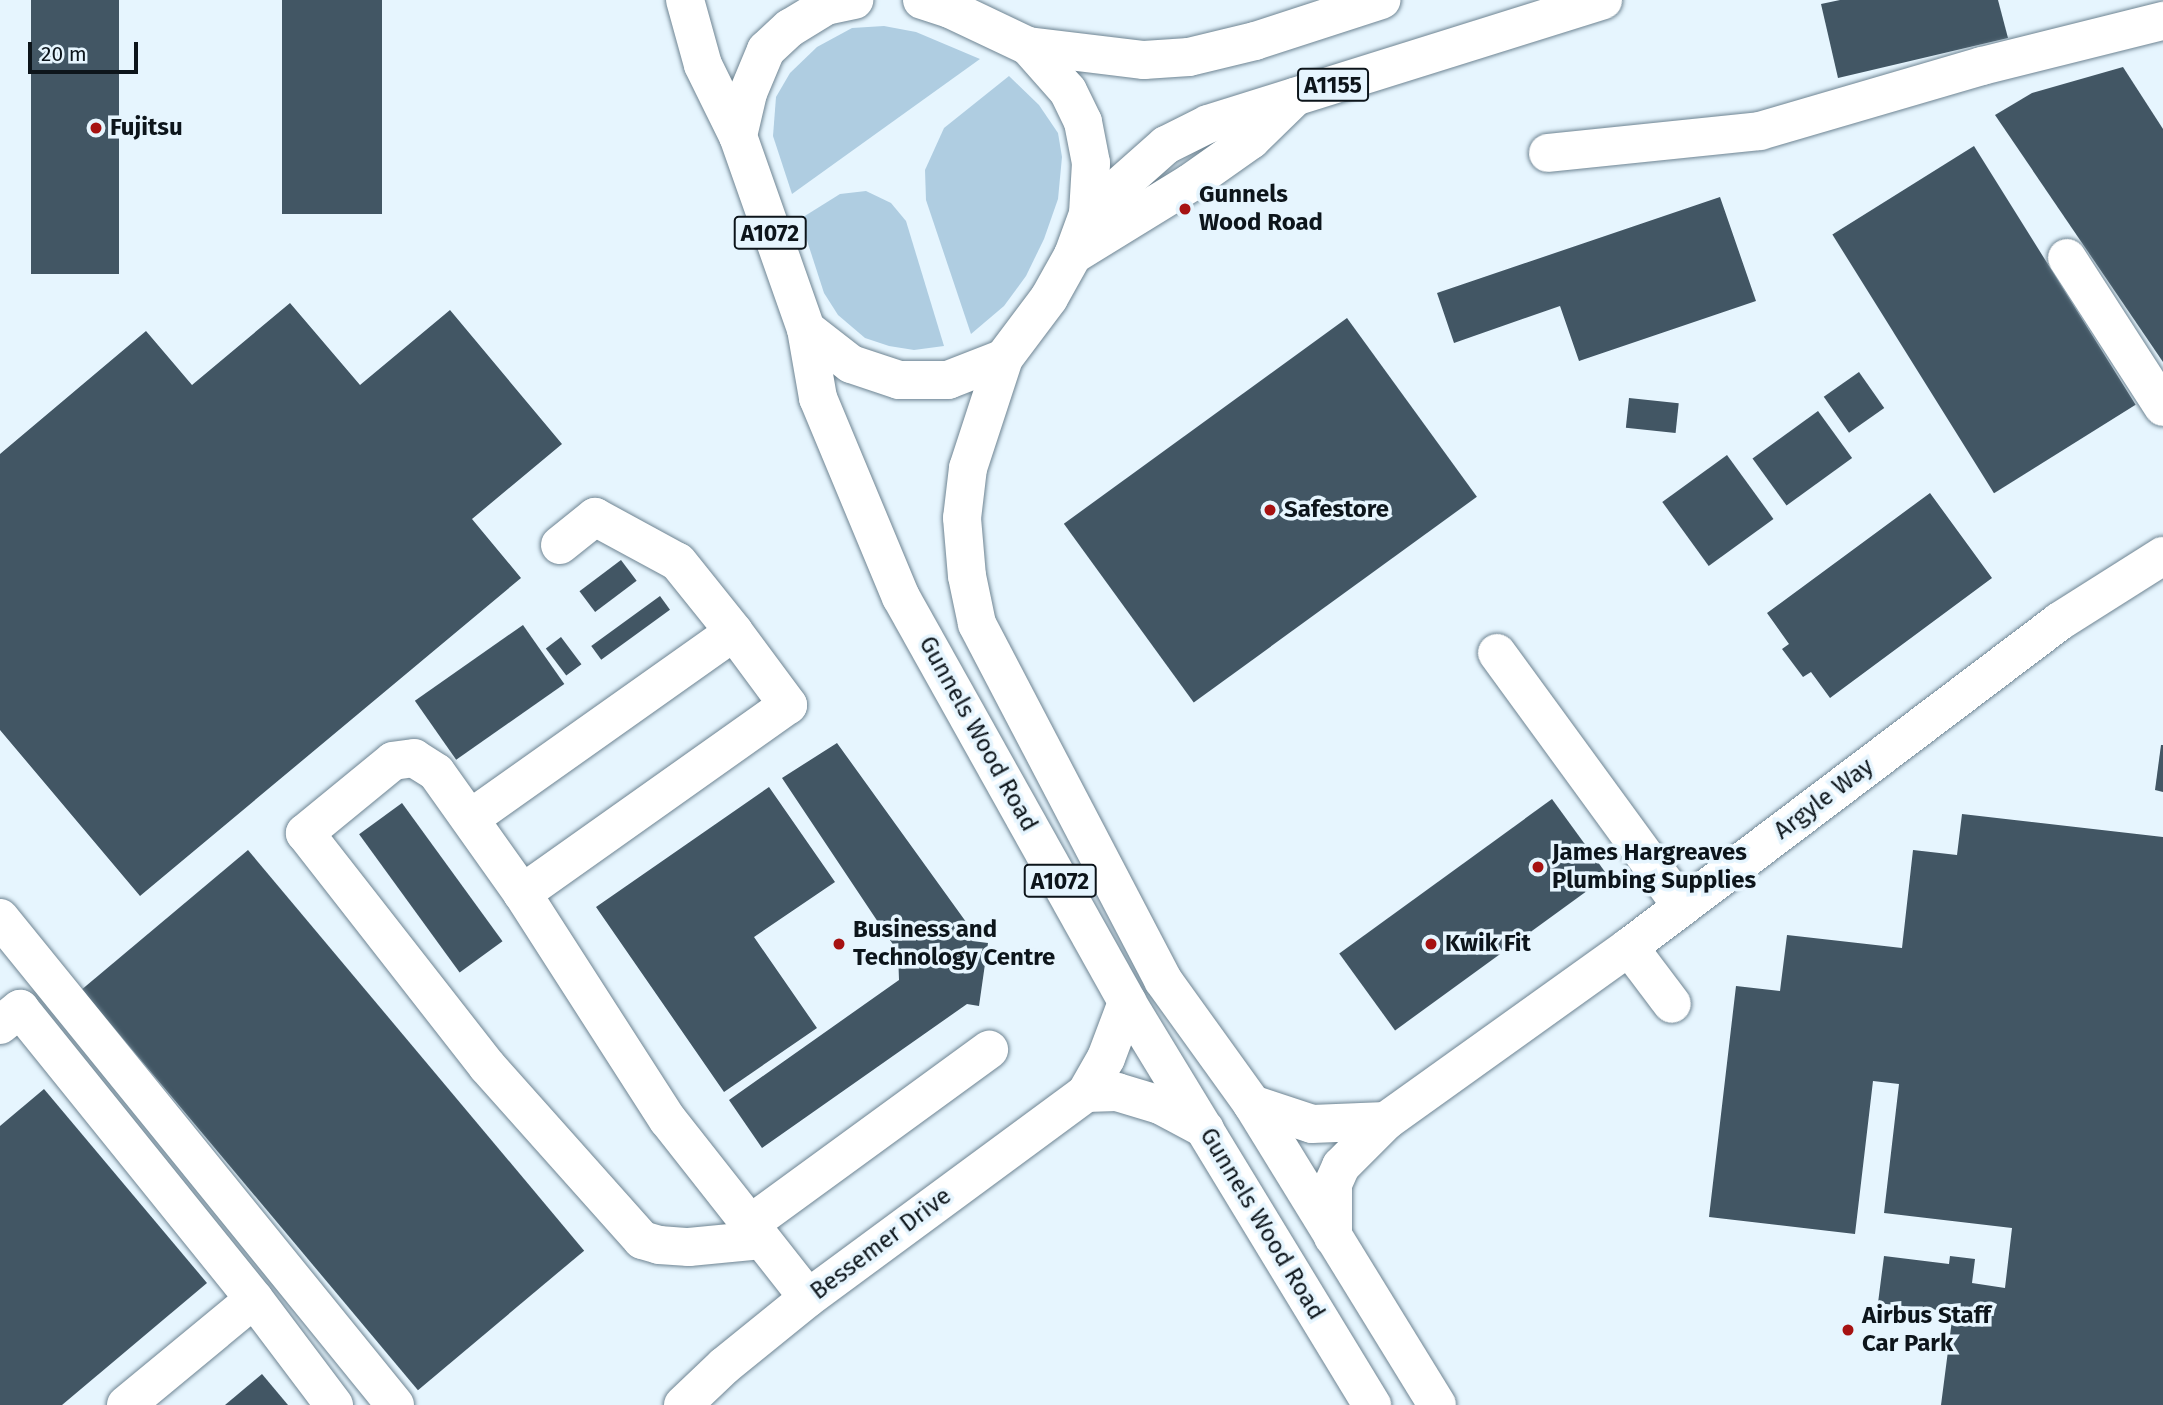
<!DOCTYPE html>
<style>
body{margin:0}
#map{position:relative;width:2163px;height:1405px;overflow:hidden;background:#e6f5fe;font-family:"Fira Sans",sans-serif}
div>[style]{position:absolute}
.green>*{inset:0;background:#afcde1}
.building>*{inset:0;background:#425664;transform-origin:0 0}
.roads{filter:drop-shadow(0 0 2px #6e8492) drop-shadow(0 0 2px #6e8492)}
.minor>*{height:38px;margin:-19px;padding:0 19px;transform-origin:19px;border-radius:19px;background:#fff}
.major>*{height:38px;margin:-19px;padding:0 19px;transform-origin:19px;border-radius:19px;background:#fff}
.dots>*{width:19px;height:19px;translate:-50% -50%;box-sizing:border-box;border:4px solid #e6f5fe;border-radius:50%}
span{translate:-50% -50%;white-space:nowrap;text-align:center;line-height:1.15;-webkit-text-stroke:7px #e6f5fe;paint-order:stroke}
.shield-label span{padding:2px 5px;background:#e6f5fe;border:2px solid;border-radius:5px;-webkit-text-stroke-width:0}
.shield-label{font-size:23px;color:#0d151b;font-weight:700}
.poi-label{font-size:24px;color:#0d151b;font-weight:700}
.left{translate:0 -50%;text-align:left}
.street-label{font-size:24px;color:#0d151b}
.scale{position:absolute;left:28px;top:42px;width:110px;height:32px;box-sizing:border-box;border:4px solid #0d151b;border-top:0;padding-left:9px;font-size:21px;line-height:24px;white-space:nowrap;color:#0d151b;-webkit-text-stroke:5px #e6f5fe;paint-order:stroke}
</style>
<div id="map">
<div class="green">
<div style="clip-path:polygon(884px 26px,916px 32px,980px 59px,792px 194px,773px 136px,776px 97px,790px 73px,817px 47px,852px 28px)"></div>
<div style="clip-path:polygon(1009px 76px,1039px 105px,1058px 133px,1062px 157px,1058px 199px,1044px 239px,1026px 276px,1004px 306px,971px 334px,926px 200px,925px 170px,944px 128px)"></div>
<div style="clip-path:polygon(866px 191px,891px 203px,906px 221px,944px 346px,914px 350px,889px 346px,865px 338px,838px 315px,824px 293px,800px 219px,840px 194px)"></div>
</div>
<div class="building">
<div style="left:31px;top:0;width:88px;height:274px"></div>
<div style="left:282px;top:0;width:100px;height:214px"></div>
<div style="clip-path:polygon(1840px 0,1998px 0,2008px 38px,1838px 78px,1821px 4px)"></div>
<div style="clip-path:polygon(2123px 67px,2163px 129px,2163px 362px,1995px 115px,2032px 93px)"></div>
<div style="left:1974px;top:146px;width:305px;height:167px;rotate:58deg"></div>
<div style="clip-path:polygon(1720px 197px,1756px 301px,1579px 361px,1560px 306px,1454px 343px,1437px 293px)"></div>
<div style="clip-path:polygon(290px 303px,360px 385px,450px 310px,562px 444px,472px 519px,521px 578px,140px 896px,0 730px,0 454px,146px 331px,192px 385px)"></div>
<div style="left:1347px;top:318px;width:221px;height:350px;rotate:54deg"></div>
<div style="left:1859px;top:372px;width:44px;height:43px;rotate:55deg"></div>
<div style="left:1629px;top:398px;width:50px;height:30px;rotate:6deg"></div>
<div style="left:1818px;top:411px;width:58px;height:81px;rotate:54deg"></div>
<div style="left:1727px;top:455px;width:79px;height:80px;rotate:54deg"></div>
<div style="clip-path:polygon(1930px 493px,1992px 578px,1830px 698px,1811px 672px,1803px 677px,1782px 649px,1789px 644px,1767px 613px)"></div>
<div style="left:621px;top:560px;width:26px;height:52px;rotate:53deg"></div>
<div style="left:660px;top:596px;width:17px;height:85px;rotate:54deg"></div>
<div style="left:523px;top:625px;width:72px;height:132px;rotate:55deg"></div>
<div style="left:561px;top:637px;width:34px;height:19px;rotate:53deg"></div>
<div style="clip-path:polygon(837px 743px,974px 933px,972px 941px,988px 943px,979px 1006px,967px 1004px,762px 1148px,729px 1100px,899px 980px,898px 952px,782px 778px)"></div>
<div style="clip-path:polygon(2161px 745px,2163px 745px,2163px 792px,2155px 790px)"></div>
<div style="clip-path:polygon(769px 787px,835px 882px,754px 937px,817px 1028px,724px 1092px,596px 907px)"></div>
<div style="left:1552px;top:799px;width:95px;height:263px;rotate:54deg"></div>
<div style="left:402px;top:803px;width:171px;height:53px;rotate:54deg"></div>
<div style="clip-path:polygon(1962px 814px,2163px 837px,2163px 1405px,1941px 1405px,1953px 1312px,1878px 1303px,1884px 1256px,1949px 1264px,1950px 1256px,1975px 1259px,1972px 1283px,2005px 1288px,2012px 1228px,1884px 1213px,1899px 1084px,1873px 1081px,1855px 1234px,1709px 1217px,1736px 986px,1780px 991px,1787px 935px,1902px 948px,1913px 850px,1957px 855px)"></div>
<div style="left:248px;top:850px;width:523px;height:217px;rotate:50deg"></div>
<div style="clip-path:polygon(44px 1089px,207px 1283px,62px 1405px,0 1405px,0 1126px)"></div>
<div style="clip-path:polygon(262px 1374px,288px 1405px,225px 1405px)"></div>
</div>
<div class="roads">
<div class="minor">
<div style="left:1548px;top:153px;width:213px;rotate:-5.9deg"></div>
<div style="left:1760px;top:131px;width:231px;rotate:-16.3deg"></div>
<div style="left:1982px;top:66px;width:187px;rotate:-14deg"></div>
<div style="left:1073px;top:255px;width:137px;rotate:-31.6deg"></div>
<div style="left:1190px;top:183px;width:75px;rotate:-35.2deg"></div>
<div style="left:1251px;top:140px;width:62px;rotate:-44.3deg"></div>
<div style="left:2067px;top:258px;width:177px;rotate:57.2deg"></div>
<div style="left:560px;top:545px;width:45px;rotate:-38.7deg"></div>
<div style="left:595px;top:517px;width:94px;rotate:28.5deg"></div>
<div style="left:678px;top:562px;width:90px;rotate:51.3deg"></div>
<div style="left:1497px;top:653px;width:314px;rotate:53.9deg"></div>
<div style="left:471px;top:818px;width:322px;rotate:-35.3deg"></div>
<div style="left:734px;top:632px;width:91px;rotate:53.5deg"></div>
<div style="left:788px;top:705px;width:326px;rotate:144.7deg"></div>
<div style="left:522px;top:893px;width:148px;rotate:-125.4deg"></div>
<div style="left:436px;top:772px;width:26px;rotate:-148deg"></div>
<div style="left:414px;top:758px;width:21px;rotate:172deg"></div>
<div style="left:393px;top:761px;width:114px;rotate:140.7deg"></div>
<div style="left:305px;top:833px;width:296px;rotate:52deg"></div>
<div style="left:487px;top:1066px;width:233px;rotate:48.3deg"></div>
<div style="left:642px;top:1240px;width:18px;rotate:16deg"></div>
<div style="left:659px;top:1245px;width:30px;rotate:4deg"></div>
<div style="left:689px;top:1247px;width:73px;rotate:-5.5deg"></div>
<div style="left:522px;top:893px;width:270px;rotate:57.3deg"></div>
<div style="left:668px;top:1120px;width:226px;rotate:51.8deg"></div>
<div style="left:0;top:918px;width:627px;rotate:50.95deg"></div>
<div style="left:1629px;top:947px;width:71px;rotate:53deg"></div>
<div style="left:0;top:1025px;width:26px;rotate:-39deg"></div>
<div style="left:20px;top:1009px;width:373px;rotate:51.1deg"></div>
<div style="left:254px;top:1299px;width:133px;rotate:53deg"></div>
<div style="left:1086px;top:1093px;width:31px;rotate:-2deg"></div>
<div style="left:1117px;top:1092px;width:45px;rotate:16.8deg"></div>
<div style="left:1160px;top:1105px;width:51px;rotate:28.1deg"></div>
<div style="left:1252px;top:1104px;width:63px;rotate:18.4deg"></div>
<div style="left:1312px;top:1124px;width:74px;rotate:-2.3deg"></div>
<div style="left:750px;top:1224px;width:296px;rotate:-36.1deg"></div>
<div style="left:1333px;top:1237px;width:53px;rotate:-90deg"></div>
<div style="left:1333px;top:1184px;width:20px;rotate:-66deg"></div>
<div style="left:1341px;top:1166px;width:64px;rotate:-45deg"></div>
<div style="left:1386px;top:1121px;width:299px;rotate:-35.6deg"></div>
<div style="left:1629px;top:947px;width:540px;rotate:-37.1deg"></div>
<div style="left:2060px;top:621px;width:122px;rotate:-32.3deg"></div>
<div style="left:126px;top:1405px;width:166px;rotate:-39.6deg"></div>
<div style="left:683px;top:1405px;width:57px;rotate:-43.6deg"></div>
<div style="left:724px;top:1366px;width:108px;rotate:-39deg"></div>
<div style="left:808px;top:1298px;width:345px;rotate:-36.4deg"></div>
<div style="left:1086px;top:1093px;width:40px;rotate:-60.3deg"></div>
<div style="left:1106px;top:1058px;width:60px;rotate:-69.4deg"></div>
</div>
<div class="major">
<div style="left:685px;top:0;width:67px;rotate:74.5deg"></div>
<div style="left:703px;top:65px;width:79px;rotate:63.8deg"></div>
<div style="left:738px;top:136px;width:205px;rotate:70.6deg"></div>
<div style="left:806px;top:329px;width:70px;rotate:80.1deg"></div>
<div style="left:818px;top:398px;width:216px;rotate:67.4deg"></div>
<div style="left:901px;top:597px;width:464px;rotate:60.8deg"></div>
<div style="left:1127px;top:1002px;width:472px;rotate:58.7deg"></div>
<div style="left:922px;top:0;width:29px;rotate:18deg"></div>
<div style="left:950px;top:9px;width:86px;rotate:25.4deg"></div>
<div style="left:1028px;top:46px;width:60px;rotate:48.4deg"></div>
<div style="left:1068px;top:91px;width:34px;rotate:64deg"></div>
<div style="left:1083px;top:122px;width:42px;rotate:79deg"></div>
<div style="left:1091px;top:163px;width:51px;rotate:93.4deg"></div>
<div style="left:1088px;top:214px;width:44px;rotate:110.1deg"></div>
<div style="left:1073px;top:255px;width:49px;rotate:119.2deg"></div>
<div style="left:1049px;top:298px;width:75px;rotate:126.9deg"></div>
<div style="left:1004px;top:358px;width:116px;rotate:108.1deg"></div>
<div style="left:968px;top:468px;width:50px;rotate:96.8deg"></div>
<div style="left:962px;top:518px;width:58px;rotate:85.1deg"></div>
<div style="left:967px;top:576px;width:49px;rotate:78.2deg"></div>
<div style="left:977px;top:624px;width:402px;rotate:62.4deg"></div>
<div style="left:1163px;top:980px;width:153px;rotate:54.3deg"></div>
<div style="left:1252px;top:1104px;width:353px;rotate:58.4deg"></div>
<div style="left:1028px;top:46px;width:117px;rotate:6.9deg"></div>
<div style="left:1144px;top:60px;width:45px;rotate:-3.8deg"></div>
<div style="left:1189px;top:57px;width:68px;rotate:-13.6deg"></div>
<div style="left:1255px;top:41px;width:133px;rotate:-18deg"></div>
<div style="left:738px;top:136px;width:44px;rotate:-76.9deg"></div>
<div style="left:748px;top:93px;width:47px;rotate:-67.3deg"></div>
<div style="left:766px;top:50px;width:33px;rotate:-43deg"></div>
<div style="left:790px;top:28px;width:42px;rotate:-31.4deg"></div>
<div style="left:826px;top:6px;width:29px;rotate:-12deg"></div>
<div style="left:1088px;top:214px;width:104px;rotate:-41.5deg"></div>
<div style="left:1166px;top:145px;width:47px;rotate:-26.6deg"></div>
<div style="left:1208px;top:124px;width:414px;rotate:-17.4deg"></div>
<div style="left:806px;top:329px;width:57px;rotate:37.9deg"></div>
<div style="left:851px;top:364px;width:51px;rotate:18.4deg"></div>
<div style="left:899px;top:380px;width:49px"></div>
<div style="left:948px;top:380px;width:60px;rotate:-21.4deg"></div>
</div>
</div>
<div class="dots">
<div style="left:96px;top:128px;background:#a61212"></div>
<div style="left:1185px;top:209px;background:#a61212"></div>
<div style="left:1270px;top:510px;background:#a61212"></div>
<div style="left:1538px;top:867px;background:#a61212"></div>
<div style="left:839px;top:944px;background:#a61212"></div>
<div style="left:1431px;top:944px;background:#a61212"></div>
<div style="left:1848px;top:1330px;background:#a61212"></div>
</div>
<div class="shield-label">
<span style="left:1333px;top:85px">A1155</span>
<span style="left:770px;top:233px">A1072</span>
<span style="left:1060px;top:881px">A1072</span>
</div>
<div class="poi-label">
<span class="left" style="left:110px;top:128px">Fujitsu</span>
<span class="left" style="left:1199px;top:209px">Gunnels<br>Wood Road</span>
<span class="left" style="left:1284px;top:510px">Safestore</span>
<span class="left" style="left:1552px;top:867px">James Hargreaves<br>Plumbing Supplies</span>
<span class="left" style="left:853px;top:944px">Business and<br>Technology Centre</span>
<span class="left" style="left:1445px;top:944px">Kwik Fit</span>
<span class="left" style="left:1862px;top:1330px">Airbus Staff<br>Car Park</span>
</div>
<div class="street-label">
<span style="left:978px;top:734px;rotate:61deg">Gunnels Wood Road</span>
<span style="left:1824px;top:799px;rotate:-37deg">Argyle Way</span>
<span style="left:1262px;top:1224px;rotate:59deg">Gunnels Wood Road</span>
<span style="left:881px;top:1244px;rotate:-37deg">Bessemer Drive</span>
</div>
<div class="scale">20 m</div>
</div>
